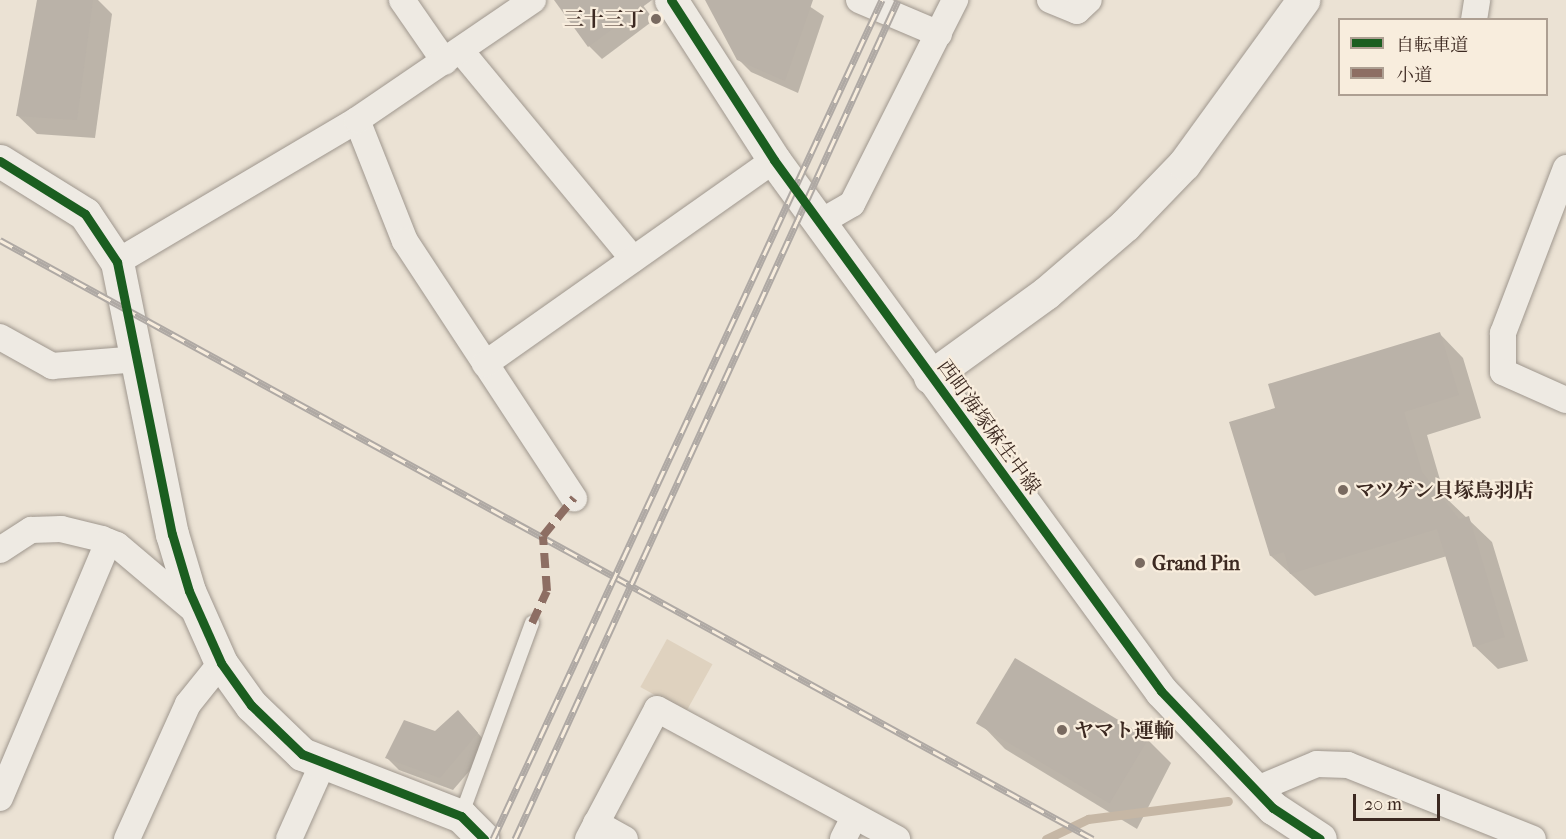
<!DOCTYPE html>
<meta charset="utf-8">
<style>
body{margin:0}
#map{position:relative;width:1566px;height:839px;overflow:hidden;background:#ebe2d4;font-family:"IM FELL French Canon","Noto Serif JP",serif}
div>[style]{position:absolute}
.green>*{inset:0;background:#dfd2bf;transform-origin:0 0}
.shadow>*{inset:0;background:#0003}
.stream>*{height:9px;margin:-4.5px;padding:0 4.5px;transform-origin:4.5px;border-radius:4.5px;background:#c6b7a5}
.building>*{inset:0;background:#bab2a8;transform-origin:0 0}
.roads{filter:drop-shadow(0 0 2px #9f978e) drop-shadow(0 0 2px #9f978e)}
.lane>*{height:14px;margin:-7px;padding:0 7px;transform-origin:7px;border-radius:7px;background:#eeeae3}
.street>*{height:26px;margin:-13px;padding:0 13px;transform-origin:13px;border-radius:13px;background:#eeeae3}
.secondary>*{height:33px;margin:-16.5px;padding:0 16.5px;transform-origin:16.5px;border-radius:16.5px;background:#eeeae3}
.rail>*{height:7px;margin-top:-3.5px;transform-origin:0;background:repeating-linear-gradient(90deg,#f8eddd 0 14px,#afa9a4 0 28px);box-sizing:border-box;border-block:2px solid #afa9a4}
.quiet>*{height:8px;margin-top:-4px;transform-origin:0;background:repeating-linear-gradient(90deg,#8d6e63 0 15px,transparent 0 23px)}
.cycleway>*{height:9px;margin:-4.5px;padding:0 4.5px;transform-origin:4.5px;border-radius:4.5px;background:#1b5e20}
.dots>*{width:16px;height:16px;translate:-50% -50%;box-sizing:border-box;border:3px solid #f8eddd;border-radius:50%}
span{translate:-50% -50%;white-space:nowrap;text-align:center;line-height:1.15;-webkit-text-stroke:4.5px #f8eddd;paint-order:stroke}
.poi-label{font-size:20px;color:#3c2921;font-weight:700}
.right{translate:-100% -50%;text-align:right}
.left{translate:0 -50%;text-align:left}
.street-label{font-size:20px;color:#3c2921}
.legend{position:absolute;left:1338px;top:18px;width:210px;height:78px;box-sizing:border-box;background:#f8eddd;border:2px solid #ad9f92;margin:0;padding:8px 10px;list-style:none;font-size:18px;color:#3c2921}
.legend li{display:flex;align-items:center;gap:12px;height:30px}
.legend b{width:30px;border:2px solid #ad9f92}
.scale{position:absolute;left:1353px;top:794px;width:87px;height:27px;box-sizing:border-box;border:3px solid #3c2921;border-top:0;padding-left:8px;font-size:18px;line-height:21px;white-space:nowrap;color:#3c2921;-webkit-text-stroke:4px #f8eddd;paint-order:stroke}
</style>
<div id="map">
<div class="green">
<div style="left:667px;top:639px;width:52px;height:55px;rotate:29deg"></div>
</div>
<div class="shadow">
<div style="clip-path:polygon(39px 0,98px 0,112px 14px,95px 138px,37px 134px,18px 116px)"></div>
<div style="clip-path:polygon(572px 0,639px 0,654px 20px,602px 59px,589px 46px)"></div>
<div style="clip-path:polygon(706px 0,800px 0,824px 16px,798px 93px,751px 72px,738px 59px)"></div>
<div style="clip-path:polygon(1440px 334px,1463px 358px,1481px 418px,1427px 435px,1445px 497px,1492px 542px,1528px 661px,1498px 669px,1474px 646px,1447px 556px,1315px 596px,1271px 556px,1277px 409px)"></div>
<div style="clip-path:polygon(470px 724px,490px 747px,453px 790px,399px 770px,387px 758px,435px 733px)"></div>
<div style="clip-path:polygon(982px 725px,1148px 740px,1171px 763px,1137px 829px,1005px 749px)"></div>
</div>
<div class="stream">
<div style="left:1046px;top:839px;width:47px;rotate:-25.5deg"></div>
<div style="left:1088px;top:819px;width:141px;rotate:-7.3deg"></div>
</div>
<div class="building">
<div style="clip-path:polygon(37px 0,93px 0,77px 120px,16px 116px)"></div>
<div style="clip-path:polygon(554px 0,652px 0,588px 47px)"></div>
<div style="clip-path:polygon(705px 0,813px 0,785px 81px,737px 60px)"></div>
<div style="clip-path:polygon(1440px 332px,1459px 395px,1404px 412px,1422px 472px,1459px 519px,1469px 516px,1505px 637px,1473px 647px,1437px 529px,1290px 574px,1284px 552px,1270px 556px,1229px 422px,1275px 408px,1268px 384px)"></div>
<div style="left:1015px;top:658px;width:156px;height:76px;rotate:31deg"></div>
<div style="clip-path:polygon(458px 710px,478px 733px,440px 778px,385px 758px,404px 720px,435px 731px)"></div>
</div>
<div class="roads">
<div class="lane">
<div style="left:461px;top:816px;width:206px;rotate:-69.8deg"></div>
</div>
<div class="street">
<div style="left:402px;top:0;width:75px;rotate:55.3deg"></div>
<div style="left:859px;top:0;width:87px;rotate:23deg"></div>
<div style="left:1050px;top:0;width:29px;rotate:22deg"></div>
<div style="left:1077px;top:11px;width:16px;rotate:-43deg"></div>
<div style="left:1474px;top:20px;width:20px;rotate:-81deg"></div>
<div style="left:461px;top:51px;width:270px;rotate:50.4deg"></div>
<div style="left:357px;top:120px;width:130px;rotate:68.4deg"></div>
<div style="left:405px;top:241px;width:308px;rotate:56.7deg"></div>
<div style="left:1566px;top:168px;width:177px;rotate:110.9deg"></div>
<div style="left:1503px;top:333px;width:39px;rotate:90deg"></div>
<div style="left:1503px;top:372px;width:69px;rotate:24deg"></div>
<div style="left:819px;top:223px;width:38px;rotate:-30deg"></div>
<div style="left:852px;top:204px;width:229px;rotate:-63.2deg"></div>
<div style="left:117px;top:262px;width:279px;rotate:-30.6deg"></div>
<div style="left:357px;top:120px;width:213px;rotate:-34.3deg"></div>
<div style="left:0;top:337px;width:60px;rotate:29.1deg"></div>
<div style="left:52px;top:366px;width:87px;rotate:-4.6deg"></div>
<div style="left:485px;top:364px;width:354px;rotate:-35.2deg"></div>
<div style="left:0;top:550px;width:37px;rotate:-33deg"></div>
<div style="left:31px;top:530px;width:30px;rotate:-2deg"></div>
<div style="left:61px;top:529px;width:42px;rotate:13.7deg"></div>
<div style="left:102px;top:539px;width:16px;rotate:22deg"></div>
<div style="left:117px;top:545px;width:102px;rotate:40.2deg"></div>
<div style="left:1255px;top:790px;width:67px;rotate:-22.8deg"></div>
<div style="left:1317px;top:764px;width:31px;rotate:2deg"></div>
<div style="left:1348px;top:765px;width:199px;rotate:21.8deg"></div>
<div style="left:0;top:798px;width:278px;rotate:-67.1deg"></div>
<div style="left:596px;top:823px;width:33px;rotate:29deg"></div>
<div style="left:127px;top:839px;width:148px;rotate:-65.7deg"></div>
<div style="left:188px;top:704px;width:53px;rotate:-51.2deg"></div>
<div style="left:289px;top:839px;width:83px;rotate:-65.9deg"></div>
<div style="left:588px;top:839px;width:147px;rotate:-62deg"></div>
<div style="left:657px;top:709px;width:273px;rotate:28.4deg"></div>
<div style="left:843px;top:839px;width:25px;rotate:-63deg"></div>
</div>
<div class="secondary">
<div style="left:671px;top:0;width:190px;rotate:57.2deg"></div>
<div style="left:774px;top:160px;width:657px;rotate:53.91deg"></div>
<div style="left:1161px;top:691px;width:162px;rotate:46.3deg"></div>
<div style="left:1273px;top:808px;width:56px;rotate:33.4deg"></div>
<div style="left:0;top:161px;width:100px;rotate:31.9deg"></div>
<div style="left:85px;top:214px;width:58px;rotate:56.3deg"></div>
<div style="left:117px;top:262px;width:278px;rotate:78.6deg"></div>
<div style="left:172px;top:534px;width:59px;rotate:73.4deg"></div>
<div style="left:189px;top:591px;width:79px;rotate:66deg"></div>
<div style="left:221px;top:663px;width:52px;rotate:54.5deg"></div>
<div style="left:251px;top:705px;width:71px;rotate:43.9deg"></div>
<div style="left:302px;top:754px;width:171px;rotate:21.3deg"></div>
<div style="left:461px;top:816px;width:30px;rotate:45deg"></div>
<div style="left:930px;top:377px;width:143px;rotate:-35.9deg"></div>
<div style="left:1046px;top:293px;width:104px;rotate:-40.7deg"></div>
<div style="left:1125px;top:225px;width:85px;rotate:-46deg"></div>
<div style="left:1184px;top:164px;width:203px;rotate:-54deg"></div>
</div>
</div>
<div class="rail">
<div style="left:0;top:240px;width:1246px;rotate:28.72deg"></div>
<div style="left:493px;top:839px;width:925px;rotate:-65.13deg"></div>
<div style="left:515px;top:839px;width:922px;rotate:-65.46deg"></div>
</div>
<div class="quiet">
<div style="left:532px;top:623px;width:35px;rotate:-65deg"></div>
<div style="left:547px;top:591px;width:55px;rotate:-94.2deg"></div>
<div style="left:543px;top:536px;width:49px;rotate:-50.8deg"></div>
</div>
<div class="cycleway">
<div style="left:671px;top:0;width:190px;rotate:57.2deg"></div>
<div style="left:774px;top:160px;width:657px;rotate:53.91deg"></div>
<div style="left:1161px;top:691px;width:162px;rotate:46.3deg"></div>
<div style="left:1273px;top:808px;width:56px;rotate:33.4deg"></div>
<div style="left:0;top:161px;width:100px;rotate:31.9deg"></div>
<div style="left:85px;top:214px;width:58px;rotate:56.3deg"></div>
<div style="left:117px;top:262px;width:278px;rotate:78.6deg"></div>
<div style="left:172px;top:534px;width:59px;rotate:73.4deg"></div>
<div style="left:189px;top:591px;width:79px;rotate:66deg"></div>
<div style="left:221px;top:663px;width:52px;rotate:54.5deg"></div>
<div style="left:251px;top:705px;width:71px;rotate:43.9deg"></div>
<div style="left:302px;top:754px;width:171px;rotate:21.3deg"></div>
<div style="left:461px;top:816px;width:33px;rotate:45deg"></div>
</div>
<div class="dots">
<div style="left:656px;top:19px;background:#796a60"></div>
<div style="left:1343px;top:490px;background:#796a60"></div>
<div style="left:1140px;top:563px;background:#796a60"></div>
<div style="left:1062px;top:730px;background:#796a60"></div>
</div>
<div class="poi-label">
<span class="right" style="left:644px;top:19px">三十三丁</span>
<span class="left" style="left:1355px;top:490px">マツゲン貝塚鳥羽店</span>
<span class="left" style="left:1152px;top:563px">Grand Pin</span>
<span class="left" style="left:1074px;top:730px">ヤマト運輸</span>
</div>
<div class="street-label">
<span style="left:989px;top:427px;rotate:54deg">西町海塚麻生中線</span>
</div>
<ul class="legend">
<li><b style="height:8px;background:#1b5e20"></b>自転車道</li>
<li><b style="height:8px;background:#8d6e63"></b>小道</li>
</ul>
<div class="scale">20 m</div>
</div>
